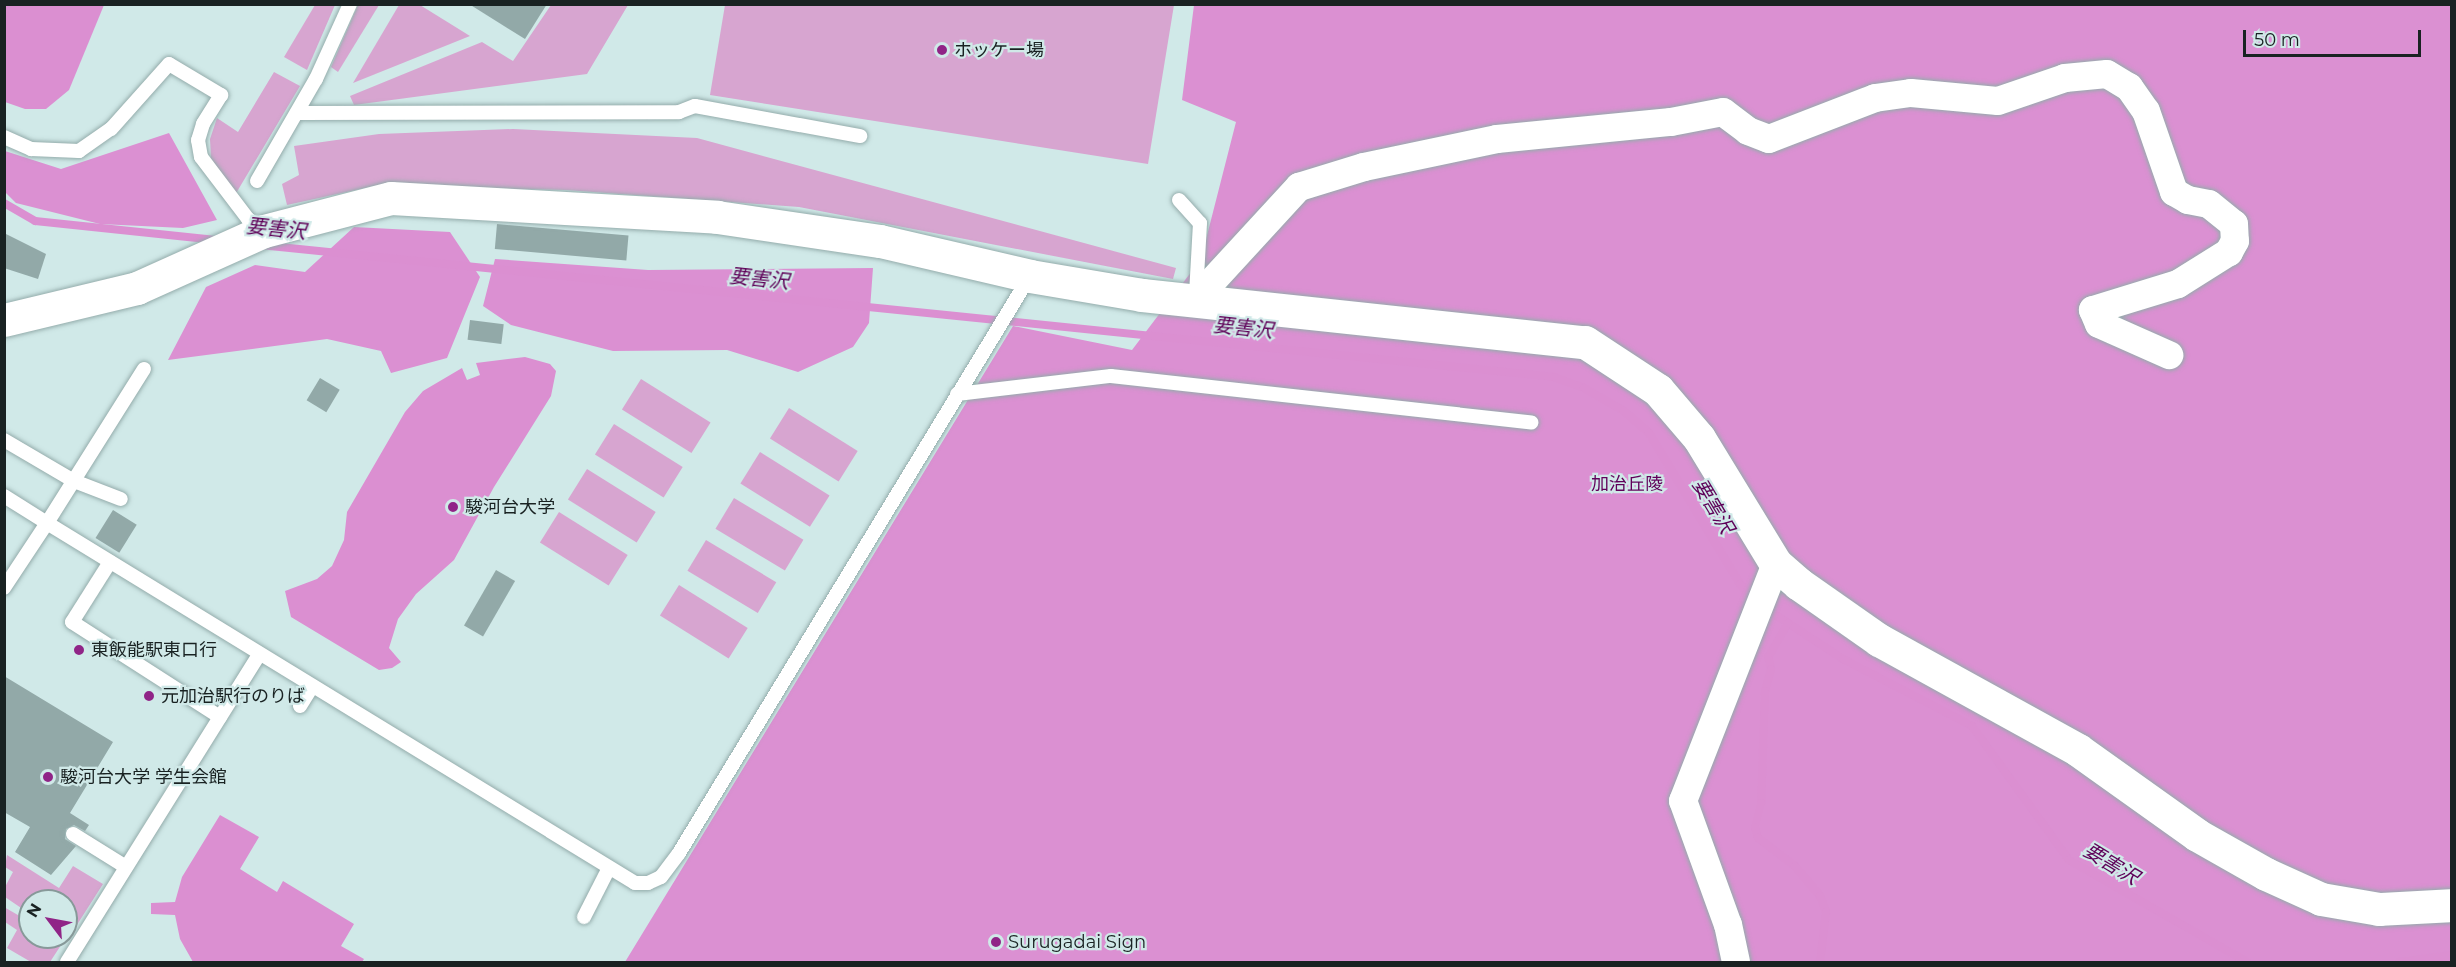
<!DOCTYPE html>
<meta charset="utf-8">
<style>
body{margin:0}
#map{position:relative;width:2456px;height:967px;overflow:hidden;background:#d0e9e8;font-family:Montserrat,"Noto Sans JP",sans-serif}
div>[style]{position:absolute}
.green>*{inset:0;background:#d7a5d0;transform-origin:0 0}
.forest>*{inset:0;background:#db90d2}
.water>*{inset:0;background:#db8fd1}
.stream>*{height:8px;margin:-4px;padding:0 4px;transform-origin:4px;border-radius:4px;background:#db8fd1}
.building>*{inset:0;background:#92a9a8;transform-origin:0 0}
.roads{filter:drop-shadow(0 0 2px #94acab) drop-shadow(0 0 2px #94acab)}
.service>*{height:14px;margin:-7px;padding:0 7px;transform-origin:7px;border-radius:7px;background:#fff}
.minor>*{height:28px;margin:-14px;padding:0 14px;transform-origin:14px;border-radius:14px;background:#fff}
.tertiary>*{height:33px;margin:-16.5px;padding:0 16.5px;transform-origin:16.5px;border-radius:16.5px;background:#fff}
.dots>*{width:16px;height:16px;translate:-50% -50%;box-sizing:border-box;border:3px solid #d0e9e8;border-radius:50%}
span{translate:-50% -50%;white-space:nowrap;text-align:center;line-height:1.15;-webkit-text-stroke:4.5px #d0e9e8;paint-order:stroke}
.poi-label{font-size:18px;color:#192222}
.left{translate:0 -50%;text-align:left}
.park-label{font-size:18px;color:#60005a}
.water-label{font-size:20px;color:#5e0058;font-style:italic}
.frame{position:absolute;inset:0;border:6px solid #192222;pointer-events:none}
.north{position:absolute;left:18px;top:889px;width:60px;height:60px;box-sizing:border-box;background:#d0e9e8;border:2px solid #879999;border-radius:50%;rotate:302deg;font-size:16px;font-weight:700;line-height:24px;text-align:center;color:#192222}
.north::after{content:'';display:block;margin:auto;width:21px;height:27px;background:#902487;clip-path:polygon(50% 0,100% 100%,50% 72%,0 100%)}
.scale{position:absolute;left:2243px;top:30px;width:178px;height:27px;box-sizing:border-box;border:3px solid #192222;border-top:0;padding-left:8px;font-size:18px;line-height:21px;white-space:nowrap;color:#192222;-webkit-text-stroke:4px #d0e9e8;paint-order:stroke}
</style>
<div id="map">
<div class="green">
<div style="clip-path:polygon(315px 5px,335px 5px,307px 70px,284px 57px)"></div>
<div style="clip-path:polygon(358px 5px,379px 5px,338px 72px,331px 67px)"></div>
<div style="clip-path:polygon(399px 5px,420px 5px,470px 36px,353px 83px)"></div>
<div style="clip-path:polygon(551px 5px,628px 5px,587px 74px,354px 105px,350px 96px,482px 42px,513px 61px)"></div>
<div style="clip-path:polygon(725px 5px,1174px 5px,1148px 164px,710px 95px)"></div>
<div style="clip-path:polygon(274px 72px,300px 86px,235px 195px,211px 158px,210px 139px,217px 118px,238px 132px)"></div>
<div style="clip-path:polygon(513px 129px,697px 138px,1176px 268px,1173px 279px,799px 207px,566px 190px,374px 186px,287px 205px,282px 184px,299px 175px,294px 146px,379px 134px)"></div>
<div style="left:641px;top:379px;width:82px;height:36px;rotate:32deg"></div>
<div style="left:789px;top:408px;width:81px;height:36px;rotate:32deg"></div>
<div style="left:614px;top:424px;width:81px;height:36px;rotate:32deg"></div>
<div style="left:760px;top:452px;width:82px;height:37px;rotate:32deg"></div>
<div style="left:587px;top:469px;width:81px;height:36px;rotate:32deg"></div>
<div style="left:734px;top:498px;width:81px;height:36px;rotate:31deg"></div>
<div style="left:559px;top:512px;width:81px;height:36px;rotate:32deg"></div>
<div style="left:706px;top:540px;width:82px;height:36px;rotate:31deg"></div>
<div style="left:679px;top:585px;width:81px;height:36px;rotate:32deg"></div>
<div style="clip-path:polygon(7px 855px,59px 888px,73px 866px,103px 884px,73px 931px,66px 933px,66px 901px,30px 901px,30px 914px,5px 897px,5px 887px,13px 872px,5px 867px)"></div>
<div style="clip-path:polygon(4px 907px,30px 922px,30px 937px,54px 937px,63px 942px,50px 962px,31px 962px,7px 948px,17px 930px,5px 922px)"></div>
</div>
<div class="forest">
<div style="clip-path:polygon(1194px 5px,2451px 5px,2451px 962px,625px 962px,1013px 326px,1132px 350px,1201px 259px,1236px 122px,1182px 100px)"></div>
<div style="clip-path:polygon(169px 133px,217px 220px,183px 228px,100px 224px,16px 203px,5px 192px,5px 151px,61px 169px)"></div>
<div style="clip-path:polygon(354px 227px,450px 232px,480px 277px,447px 358px,391px 373px,381px 351px,327px 339px,168px 360px,206px 287px,255px 265px,305px 272px)"></div>
<div style="clip-path:polygon(495px 259px,648px 270px,873px 268px,869px 323px,853px 347px,798px 372px,727px 350px,613px 351px,511px 325px,483px 306px)"></div>
</div>
<div class="water">
<div style="clip-path:polygon(5px 4px,104px 5px,69px 90px,46px 109px,25px 109px,5px 102px)"></div>
<div style="clip-path:polygon(525px 357px,550px 364px,556px 371px,551px 396px,494px 487px,454px 560px,416px 594px,398px 619px,389px 648px,401px 662px,392px 668px,379px 670px,291px 617px,285px 591px,317px 579px,332px 566px,344px 540px,347px 512px,405px 412px,423px 391px,462px 368px,467px 380px,480px 375px,476px 363px)"></div>
<div style="clip-path:polygon(220px 815px,259px 837px,240px 869px,277px 892px,283px 881px,354px 924px,341px 946px,364px 959px,362px 962px,193px 962px,180px 939px,175px 915px,151px 914px,151px 903px,175px 902px,182px 877px)"></div>
</div>
<div class="stream">
<div style="left:4px;top:203px;width:36px;rotate:30deg"></div>
<div style="left:35px;top:221px;width:182px;rotate:6deg"></div>
<div style="left:260px;top:245px;width:1301px;rotate:5.82deg"></div>
<div style="left:1554px;top:377px;width:32px;rotate:20deg"></div>
<div style="left:1584px;top:388px;width:46px;rotate:29.9deg"></div>
<div style="left:1624px;top:411px;width:33px;rotate:41deg"></div>
<div style="left:1649px;top:433px;width:176px;rotate:58.9deg"></div>
<div style="left:1740px;top:584px;width:22px;rotate:51deg"></div>
<div style="left:1765px;top:608px;width:93px;rotate:33.2deg"></div>
<div style="left:1843px;top:659px;width:145px;rotate:27.4deg"></div>
<div style="left:1972px;top:726px;width:165px;rotate:54.1deg"></div>
<div style="left:2069px;top:860px;width:205px;rotate:29.8deg"></div>
<div style="left:1788px;top:623px;width:39px;rotate:120deg"></div>
<div style="left:1768px;top:657px;width:12px;rotate:76deg"></div>
<div style="left:1771px;top:669px;width:23px;rotate:105deg"></div>
<div style="left:1765px;top:691px;width:112px;rotate:92deg"></div>
<div style="left:1761px;top:803px;width:25px;rotate:104deg"></div>
<div style="left:1755px;top:827px;width:11px;rotate:75deg"></div>
<div style="left:1758px;top:838px;width:46px;rotate:37.1deg"></div>
<div style="left:1795px;top:866px;width:39px;rotate:50deg"></div>
<div style="left:1820px;top:896px;width:17px;rotate:69deg"></div>
<div style="left:1826px;top:912px;width:50px;rotate:96.8deg"></div>
<div style="left:2399px;top:962px;width:53px;rotate:-7.5deg"></div>
</div>
<div class="building">
<div style="clip-path:polygon(469px 4px,547px 4px,525px 39px)"></div>
<div style="left:497px;top:224px;width:132px;height:25px;rotate:5deg"></div>
<div style="clip-path:polygon(4px 233px,46px 254px,38px 279px,4px 268px)"></div>
<div style="left:470px;top:320px;width:34px;height:20px;rotate:7deg"></div>
<div style="left:320px;top:378px;width:23px;height:26px;rotate:31deg"></div>
<div style="left:113px;top:510px;width:28px;height:33px;rotate:32deg"></div>
<div style="left:496px;top:570px;width:22px;height:64px;rotate:30deg"></div>
<div style="clip-path:polygon(4px 676px,113px 742px,70px 813px,89px 825px,85px 831px,74px 825px,66px 829px,65px 839px,76px 846px,51px 875px,15px 852px,30px 827px,4px 812px)"></div>
</div>
<div class="roads">
<div class="service">
<div style="left:297px;top:113px;width:382px;rotate:-0.1deg"></div>
<div style="left:679px;top:112px;width:17px;rotate:-21deg"></div>
<div style="left:695px;top:106px;width:168px;rotate:10.3deg"></div>
<div style="left:4px;top:137px;width:30px;rotate:24deg"></div>
<div style="left:31px;top:149px;width:48px;rotate:2.4deg"></div>
<div style="left:79px;top:151px;width:39px;rotate:-35deg"></div>
<div style="left:111px;top:129px;width:87px;rotate:-48.3deg"></div>
<div style="left:169px;top:64px;width:61px;rotate:30.8deg"></div>
<div style="left:221px;top:95px;width:34px;rotate:122deg"></div>
<div style="left:203px;top:124px;width:17px;rotate:107deg"></div>
<div style="left:198px;top:140px;width:17px;rotate:80deg"></div>
<div style="left:201px;top:157px;width:78px;rotate:52.8deg"></div>
<div style="left:248px;top:219px;width:17px;rotate:36deg"></div>
<div style="left:257px;top:181px;width:118px;rotate:-60deg"></div>
<div style="left:316px;top:79px;width:82px;rotate:-65.6deg"></div>
<div style="left:1179px;top:200px;width:31px;rotate:48deg"></div>
<div style="left:1200px;top:223px;width:71px;rotate:93.2deg"></div>
<div style="left:957px;top:394px;width:155px;rotate:-6.7deg"></div>
<div style="left:1111px;top:376px;width:423px;rotate:6.3deg"></div>
<div style="left:4px;top:440px;width:81px;rotate:30.4deg"></div>
<div style="left:74px;top:481px;width:50px;rotate:21deg"></div>
<div style="left:4px;top:496px;width:51px;rotate:32.1deg"></div>
<div style="left:47px;top:523px;width:182px;rotate:-57.8deg"></div>
<div style="left:110px;top:562px;width:71px;rotate:122.3deg"></div>
<div style="left:72px;top:622px;width:176px;rotate:32.7deg"></div>
<div style="left:4px;top:588px;width:78px;rotate:-56.5deg"></div>
<div style="left:47px;top:523px;width:689px;rotate:31.48deg"></div>
<div style="left:635px;top:883px;width:13px"></div>
<div style="left:648px;top:883px;width:14px;rotate:-25deg"></div>
<div style="left:661px;top:877px;width:30px;rotate:-53deg"></div>
<div style="left:679px;top:853px;width:675px;rotate:-58.69deg"></div>
<div style="left:300px;top:706px;width:22px;rotate:-58deg"></div>
<div style="left:73px;top:834px;width:62px;rotate:31.9deg"></div>
<div style="left:584px;top:917px;width:55px;rotate:-63deg"></div>
<div style="left:67px;top:962px;width:362px;rotate:-58deg"></div>
</div>
<div class="minor">
<div style="left:1195px;top:300px;width:154px;rotate:-47.4deg"></div>
<div style="left:1299px;top:187px;width:68px;rotate:-17.1deg"></div>
<div style="left:1364px;top:167px;width:136px;rotate:-11.9deg"></div>
<div style="left:1497px;top:139px;width:175px;rotate:-5.6deg"></div>
<div style="left:1671px;top:122px;width:53px;rotate:-10.9deg"></div>
<div style="left:1723px;top:112px;width:31px;rotate:37deg"></div>
<div style="left:1748px;top:131px;width:22px;rotate:21deg"></div>
<div style="left:1769px;top:139px;width:114px;rotate:-21.1deg"></div>
<div style="left:1875px;top:98px;width:36px;rotate:-8deg"></div>
<div style="left:1911px;top:93px;width:87px;rotate:5.3deg"></div>
<div style="left:1998px;top:101px;width:71px;rotate:-18.9deg"></div>
<div style="left:2065px;top:78px;width:42px;rotate:-5.4deg"></div>
<div style="left:2107px;top:74px;width:26px;rotate:31deg"></div>
<div style="left:2129px;top:87px;width:29px;rotate:55deg"></div>
<div style="left:2146px;top:111px;width:86px;rotate:70.9deg"></div>
<div style="left:2174px;top:192px;width:16px;rotate:30deg"></div>
<div style="left:2188px;top:200px;width:21px;rotate:11deg"></div>
<div style="left:2209px;top:204px;width:32px;rotate:39deg"></div>
<div style="left:2234px;top:224px;width:17px;rotate:87deg"></div>
<div style="left:2235px;top:241px;width:13px;rotate:119deg"></div>
<div style="left:2229px;top:252px;width:60px;rotate:147.9deg"></div>
<div style="left:2178px;top:284px;width:89px;rotate:163deg"></div>
<div style="left:2093px;top:310px;width:15px;rotate:67deg"></div>
<div style="left:2099px;top:324px;width:77px;rotate:23.9deg"></div>
<div style="left:1736px;top:962px;width:38px;rotate:-102deg"></div>
<div style="left:1728px;top:925px;width:132px;rotate:-109.9deg"></div>
<div style="left:1683px;top:801px;width:255px;rotate:-68.6deg"></div>
</div>
<div class="tertiary">
<div style="left:4px;top:320px;width:137px;rotate:-13.5deg"></div>
<div style="left:137px;top:288px;width:139px;rotate:-24.2deg"></div>
<div style="left:264px;top:231px;width:131px;rotate:-14.6deg"></div>
<div style="left:391px;top:198px;width:327px;rotate:3.3deg"></div>
<div style="left:717px;top:217px;width:165px;rotate:8.4deg"></div>
<div style="left:880px;top:241px;width:154px;rotate:13.1deg"></div>
<div style="left:1030px;top:276px;width:114px;rotate:9.6deg"></div>
<div style="left:1142px;top:295px;width:445px;rotate:6.1deg"></div>
<div style="left:1585px;top:342px;width:87px;rotate:33.3deg"></div>
<div style="left:1658px;top:390px;width:63px;rotate:49.5deg"></div>
<div style="left:1699px;top:438px;width:148px;rotate:58.6deg"></div>
<div style="left:1776px;top:564px;width:30px;rotate:41deg"></div>
<div style="left:1799px;top:584px;width:98px;rotate:35deg"></div>
<div style="left:1879px;top:640px;width:227px;rotate:28.9deg"></div>
<div style="left:2078px;top:750px;width:146px;rotate:35.5deg"></div>
<div style="left:2197px;top:835px;width:79px;rotate:29.5deg"></div>
<div style="left:2266px;top:874px;width:60px;rotate:24.4deg"></div>
<div style="left:2321px;top:899px;width:59px;rotate:9.8deg"></div>
<div style="left:2379px;top:909px;width:73px;rotate:-3.1deg"></div>
</div>
</div>
<div class="dots">
<div style="left:942px;top:50px;background:#902487"></div>
<div style="left:453px;top:507px;background:#902487"></div>
<div style="left:79px;top:650px;background:#902487"></div>
<div style="left:149px;top:696px;background:#902487"></div>
<div style="left:48px;top:777px;background:#902487"></div>
<div style="left:996px;top:942px;background:#902487"></div>
</div>
<div class="poi-label">
<span class="left" style="left:954px;top:50px">ホッケー場</span>
<span class="left" style="left:465px;top:507px">駿河台大学</span>
<span class="left" style="left:91px;top:650px">東飯能駅東口行</span>
<span class="left" style="left:161px;top:696px">元加治駅行のりば</span>
<span class="left" style="left:60px;top:777px">駿河台大学 学生会館</span>
<span class="left" style="left:1008px;top:942px">Surugadai Sign</span>
</div>
<div class="park-label">
<span style="left:1627px;top:484px">加治丘陵</span>
</div>
<div class="water-label">
<span style="left:276px;top:229px;rotate:6deg">要害沢</span>
<span style="left:759px;top:279px;rotate:6deg">要害沢</span>
<span style="left:1243px;top:328px;rotate:6deg">要害沢</span>
<span style="left:1713px;top:506px;rotate:59deg">要害沢</span>
<span style="left:2111px;top:864px;rotate:31deg">要害沢</span>
</div>
<div class="frame"></div>
<div class="north">N</div>
<div class="scale">50 m</div>
</div>
